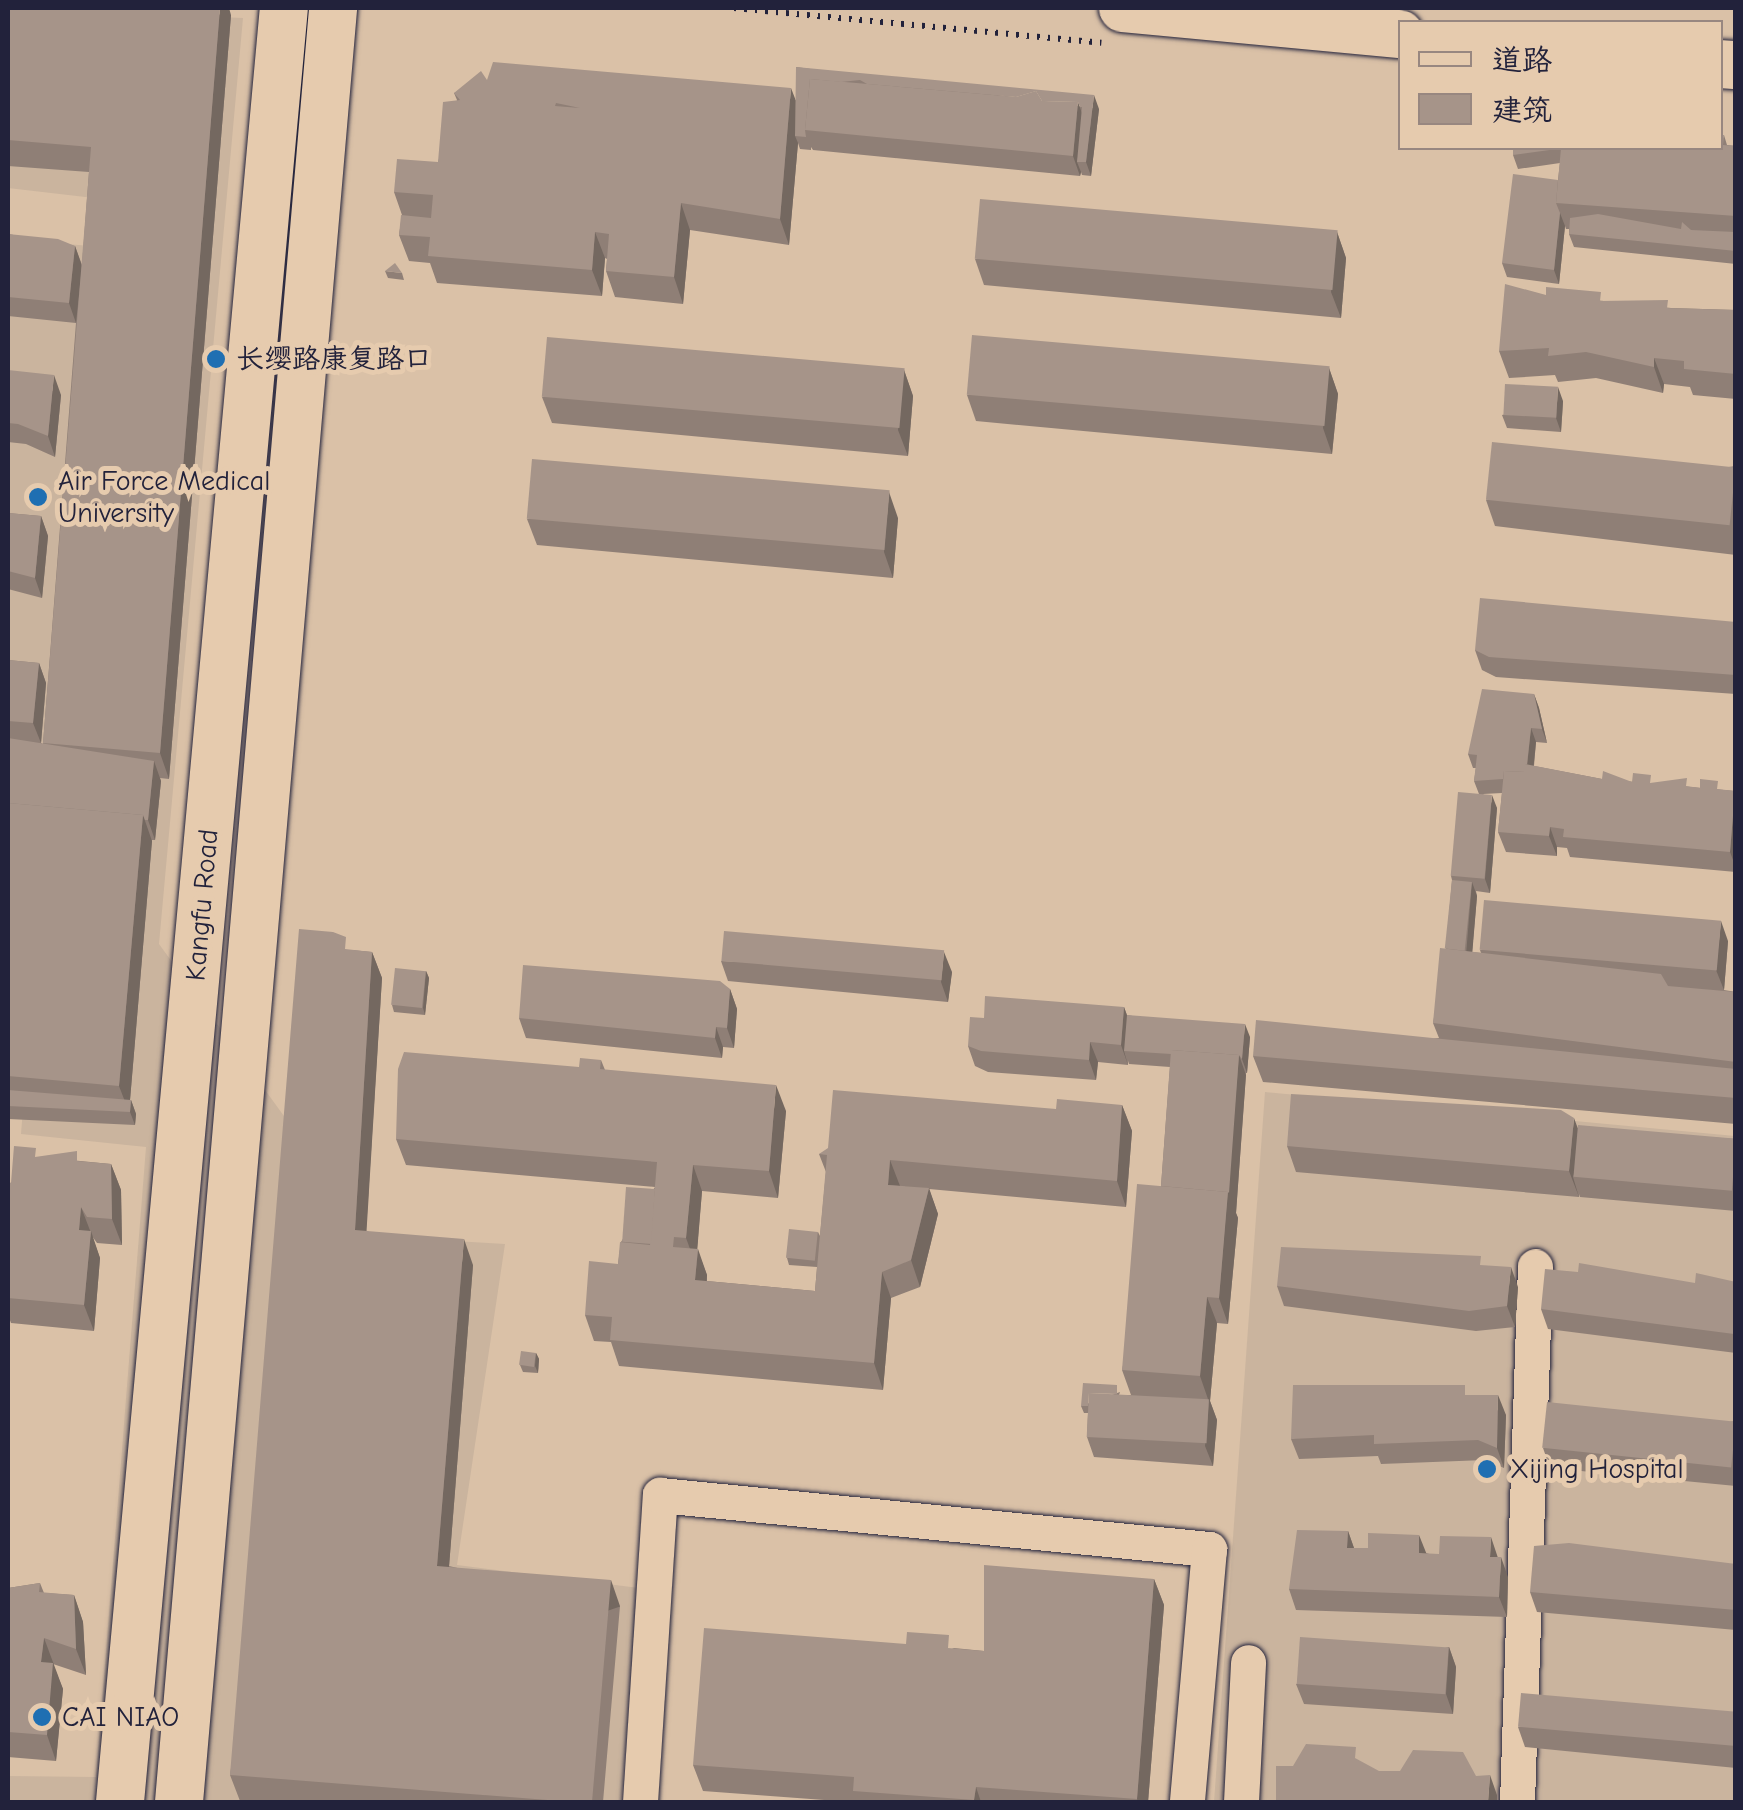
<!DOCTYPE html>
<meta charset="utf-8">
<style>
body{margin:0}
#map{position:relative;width:1743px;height:1810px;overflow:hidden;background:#dac1a7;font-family:"Comic Neue","LXGW WenKai TC",sans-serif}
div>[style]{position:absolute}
.built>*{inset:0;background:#cab49e}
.path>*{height:6px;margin-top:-3px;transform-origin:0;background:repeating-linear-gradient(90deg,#22223b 0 2.5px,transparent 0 10.5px)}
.roads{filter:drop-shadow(0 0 2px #22223b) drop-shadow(0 0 2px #22223b)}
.minor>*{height:35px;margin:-17.5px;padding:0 17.5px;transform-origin:17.5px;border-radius:17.5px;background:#e6cbae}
.secondary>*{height:48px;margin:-24px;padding:0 24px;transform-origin:24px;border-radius:24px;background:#e6cbae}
.wall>*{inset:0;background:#8f7f76}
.shaded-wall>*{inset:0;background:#746860;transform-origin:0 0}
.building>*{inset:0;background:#a69489;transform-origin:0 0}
.dots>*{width:28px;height:28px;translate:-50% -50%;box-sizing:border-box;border:5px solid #e6cbae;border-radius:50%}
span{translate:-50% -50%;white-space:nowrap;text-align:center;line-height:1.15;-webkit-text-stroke:10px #e6cbae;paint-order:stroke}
.poi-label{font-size:28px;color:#22223b}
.left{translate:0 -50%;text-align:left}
.street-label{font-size:28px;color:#22223b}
.frame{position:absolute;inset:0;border:10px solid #22223b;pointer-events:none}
.legend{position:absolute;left:1398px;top:20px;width:325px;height:130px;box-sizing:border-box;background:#e6cbae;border:2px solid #988780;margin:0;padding:12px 18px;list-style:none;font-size:30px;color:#22223b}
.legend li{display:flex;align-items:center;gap:20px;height:50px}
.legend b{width:50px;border:2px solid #988780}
</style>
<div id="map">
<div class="built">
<div style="clip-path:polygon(8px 8px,243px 18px,159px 944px,371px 1236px,505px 1244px,457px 1565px,639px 1588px,621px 1802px,8px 1802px,8px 1776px,96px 1777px,146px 1147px,21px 1134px,87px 293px,48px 753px,8px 749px,8px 239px,90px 246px,94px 198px,8px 188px)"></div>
<div style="clip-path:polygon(1265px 1092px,1735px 1136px,1735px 1802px,1214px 1802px)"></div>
</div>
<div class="path">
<div style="left:734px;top:8px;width:369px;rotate:5.4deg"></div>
</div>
<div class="roads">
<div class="minor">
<div style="left:640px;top:1802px;width:308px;rotate:-86.3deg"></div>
<div style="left:660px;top:1495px;width:552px;rotate:5.62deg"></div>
<div style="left:1209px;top:1549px;width:254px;rotate:95deg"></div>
<div style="left:1241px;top:1802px;width:140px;rotate:-87.1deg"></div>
<div style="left:1517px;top:1802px;width:536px;rotate:-88.08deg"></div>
</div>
<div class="secondary">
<div style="left:1123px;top:8px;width:278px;rotate:5.4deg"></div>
<div style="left:1720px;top:64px;width:16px;rotate:4deg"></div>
<div style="left:120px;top:1802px;width:1801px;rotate:-84.78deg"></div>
<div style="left:179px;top:1802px;width:1801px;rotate:-85.09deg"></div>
</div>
</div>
<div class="wall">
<div style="clip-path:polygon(8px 8px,231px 15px,169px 779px,160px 778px,161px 781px,155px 840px,152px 840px,130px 1100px,131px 1100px,136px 1114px,135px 1125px,8px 1119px,8px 660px,39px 663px,46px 683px,41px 743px,43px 744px,76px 323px,8px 316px,8px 234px,75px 246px,82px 265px,89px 172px,8px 166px)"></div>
<div style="clip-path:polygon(796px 67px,1099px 109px,1091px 176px,1082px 175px,1081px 172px,1080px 176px,813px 150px,811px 147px,811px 150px,800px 149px,798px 143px,789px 245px,690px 230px,683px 304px,615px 297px,606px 271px,607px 259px,605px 258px,602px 296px,437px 283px,430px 263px,409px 261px,399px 235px,402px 215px,394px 192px,438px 162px,457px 100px,454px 93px,487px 80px,796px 100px)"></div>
<div style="clip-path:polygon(1724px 135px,1727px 145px,1736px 146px,1736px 264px,1574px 247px,1569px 234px,1569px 229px,1566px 229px,1565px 226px,1559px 284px,1507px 277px,1502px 263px,1558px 180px,1560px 163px,1518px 169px,1513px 155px,1513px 148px,1720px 148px)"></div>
<div style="clip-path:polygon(1337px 232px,1346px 258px,1341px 318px,984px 285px,975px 259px)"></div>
<div style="clip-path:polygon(385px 271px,402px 273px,404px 280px,388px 278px)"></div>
<div style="clip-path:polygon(1546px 295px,1671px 308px,1736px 310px,1736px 399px,1693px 395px,1690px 387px,1664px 384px,1663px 393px,1596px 378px,1558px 382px,1555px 375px,1509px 378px,1499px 351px)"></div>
<div style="clip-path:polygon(1329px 368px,1338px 394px,1332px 454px,976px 421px,967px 395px)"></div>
<div style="clip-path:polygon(8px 370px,61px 395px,55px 457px,26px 444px,8px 442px)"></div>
<div style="clip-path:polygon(904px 370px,913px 396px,908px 456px,552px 423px,542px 397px)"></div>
<div style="clip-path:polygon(1563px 401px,1561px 432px,1507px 428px,1502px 415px)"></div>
<div style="clip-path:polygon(1736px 466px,1736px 555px,1495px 526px,1486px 500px)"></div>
<div style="clip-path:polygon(8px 513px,41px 516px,48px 536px,42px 598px,8px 589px)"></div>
<div style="clip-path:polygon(898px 518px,893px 578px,537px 545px,527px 519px)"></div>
<div style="clip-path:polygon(1736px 622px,1736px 694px,1496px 677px,1482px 670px,1475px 650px)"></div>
<div style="clip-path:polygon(1534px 694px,1539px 708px,1547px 743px,1536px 742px,1534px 766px,1602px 779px,1735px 791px,1736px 872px,1570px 857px,1567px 848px,1557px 847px,1557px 856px,1506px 852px,1498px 832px,1502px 793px,1483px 794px,1497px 808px,1490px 893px,1476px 891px,1477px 896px,1472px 952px,1481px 953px,1480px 950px,1728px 941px,1724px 990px,1736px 992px,1736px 1124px,1263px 1082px,1253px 1056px,1439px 1038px,1433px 1023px,1446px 949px,1452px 880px,1451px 876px,1479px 794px,1474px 781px,1476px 768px,1473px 768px,1468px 754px)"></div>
<div style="clip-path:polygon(351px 950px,372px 952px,382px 978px,366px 1231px,473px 1265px,449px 1566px,620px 1606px,603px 1802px,260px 1802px,240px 1801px,230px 1775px)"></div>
<div style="clip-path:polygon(721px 961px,952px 972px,948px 1002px,728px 981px)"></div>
<div style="clip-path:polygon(426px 971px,429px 978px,425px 1015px,394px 1012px,392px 1005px)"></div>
<div style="clip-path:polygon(730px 989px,737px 1009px,734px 1048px,723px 1047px,722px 1058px,526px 1038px,519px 1018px)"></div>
<div style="clip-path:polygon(1124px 1007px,1127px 1015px,1250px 1037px,1247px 1073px,1246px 1073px,1236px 1213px,1238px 1218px,1228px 1324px,1217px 1323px,1210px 1401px,1217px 1420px,1213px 1466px,1094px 1457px,1087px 1437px,1088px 1413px,1084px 1413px,1081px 1406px,1120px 1392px,1119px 1395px,1131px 1395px,1122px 1370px,1161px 1186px,1170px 1067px,1129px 1064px,1128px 1061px,1128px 1065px,1098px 1062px,1096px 1080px,988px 1072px,975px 1066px,968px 1046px,984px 1018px)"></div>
<div style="clip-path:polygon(601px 1060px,605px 1070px,786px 1111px,778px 1198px,702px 1191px,697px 1249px,707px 1275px,707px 1281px,815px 1291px,817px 1267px,789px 1265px,787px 1258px,818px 1232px,820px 1236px,826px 1172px,819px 1154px,1056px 1109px,1122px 1105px,1132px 1131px,1126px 1207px,929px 1189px,938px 1214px,920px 1287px,891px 1298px,883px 1390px,619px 1366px,611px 1342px,594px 1341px,585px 1315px,618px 1264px,621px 1242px,655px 1187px,406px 1165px,396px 1139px)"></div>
<div style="clip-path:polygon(1577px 1128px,1736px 1139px,1736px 1211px,1580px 1197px,1579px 1194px,1579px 1197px,1296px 1172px,1287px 1146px)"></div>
<div style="clip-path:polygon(39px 1157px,111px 1164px,121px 1190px,122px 1245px,97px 1243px,92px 1236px,100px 1258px,94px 1331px,11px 1323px,8px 1315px,8px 1182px,11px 1183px)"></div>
<div style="clip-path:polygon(1736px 1282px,1736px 1353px,1548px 1329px,1541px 1309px,1695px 1283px)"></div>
<div style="clip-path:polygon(1277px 1286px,1518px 1287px,1515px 1327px,1476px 1331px,1284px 1306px)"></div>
<div style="clip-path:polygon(536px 1353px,539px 1359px,538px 1373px,523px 1372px,520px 1365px)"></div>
<div style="clip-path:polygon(1469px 1395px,1506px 1415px,1504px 1468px,1485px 1460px,1381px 1464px,1378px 1456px,1299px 1459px,1291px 1439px)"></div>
<div style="clip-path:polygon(1736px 1421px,1736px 1486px,1550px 1468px,1543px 1448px)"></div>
<div style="clip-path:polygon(1348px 1531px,1354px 1548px,1426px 1553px,1508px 1577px,1507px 1617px,1296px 1610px,1289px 1589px)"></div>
<div style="clip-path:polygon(1736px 1564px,1736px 1630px,1537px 1612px,1530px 1592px)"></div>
<div style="clip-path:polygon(1154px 1579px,1164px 1605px,1148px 1802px,851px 1802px,703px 1791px,693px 1765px,954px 1648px,984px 1651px)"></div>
<div style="clip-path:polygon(40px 1583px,44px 1593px,74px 1595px,83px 1622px,86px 1675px,53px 1664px,63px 1689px,56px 1761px,8px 1757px,8px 1588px)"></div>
<div style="clip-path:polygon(1449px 1647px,1456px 1667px,1453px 1714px,1304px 1704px,1296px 1684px)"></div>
<div style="clip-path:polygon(1736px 1712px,1736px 1768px,1525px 1747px,1518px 1727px)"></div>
</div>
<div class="shaded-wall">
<div style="clip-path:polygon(220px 8px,229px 8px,231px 15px,169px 779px,160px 753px)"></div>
<div style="clip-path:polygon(791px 88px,801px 114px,795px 136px,798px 143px,789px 245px,780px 219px)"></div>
<div style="clip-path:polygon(1094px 95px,1099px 109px,1091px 176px,1086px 162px)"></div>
<div style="clip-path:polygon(1078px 102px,1085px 122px,1077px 162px,1081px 172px,1080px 176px,1073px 156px)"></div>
<div style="clip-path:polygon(681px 203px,690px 230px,683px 304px,674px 277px)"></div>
<div style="clip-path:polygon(1560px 213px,1565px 226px,1559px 284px,1554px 270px)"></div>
<div style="clip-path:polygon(595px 232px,605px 258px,602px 296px,592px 270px)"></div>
<div style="clip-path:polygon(1337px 232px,1346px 258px,1341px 318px,1331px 292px)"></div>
<div style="clip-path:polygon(75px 246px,82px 266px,76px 323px,69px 303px)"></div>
<div style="clip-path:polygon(1654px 358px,1664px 384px,1663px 393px,1654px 367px)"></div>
<div style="clip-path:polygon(1329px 368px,1338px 394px,1332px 454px,1323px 428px)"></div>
<div style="clip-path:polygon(904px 370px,913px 396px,908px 456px,898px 430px)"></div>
<div style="clip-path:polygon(54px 375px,61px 395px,55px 457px,48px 436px)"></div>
<div style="clip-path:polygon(1558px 387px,1563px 401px,1561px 432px,1556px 418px)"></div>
<div style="clip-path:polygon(889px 492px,898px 518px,893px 578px,884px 552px)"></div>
<div style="clip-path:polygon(41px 516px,48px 536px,42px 598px,35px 578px)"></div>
<div style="clip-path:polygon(39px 663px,46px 683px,41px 743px,33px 723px)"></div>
<div style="clip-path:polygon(1534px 694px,1539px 708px,1547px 743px,1542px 729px)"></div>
<div style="clip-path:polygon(1531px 728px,1536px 742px,1531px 791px,1526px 777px)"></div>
<div style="clip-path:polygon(154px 761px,161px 781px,155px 840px,148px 820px)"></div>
<div style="clip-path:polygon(1735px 791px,1736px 793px,1736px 868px,1730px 852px)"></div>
<div style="clip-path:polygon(1492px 795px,1497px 808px,1490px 893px,1485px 879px)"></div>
<div style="clip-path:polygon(143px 815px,152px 841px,129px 1112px,119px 1086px)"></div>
<div style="clip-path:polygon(1550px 827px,1557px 847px,1557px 856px,1549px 836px)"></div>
<div style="clip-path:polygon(1472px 882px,1477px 896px,1471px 968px,1466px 955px)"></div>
<div style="clip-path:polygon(1721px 921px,1728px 941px,1724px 990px,1716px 970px)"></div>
<div style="clip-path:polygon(372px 952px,382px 978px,365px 1256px,355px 1230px)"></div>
<div style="clip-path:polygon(944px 952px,952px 972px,948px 1002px,941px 982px)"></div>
<div style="clip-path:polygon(426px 971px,429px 978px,425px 1015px,423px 1008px)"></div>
<div style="clip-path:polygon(730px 989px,737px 1009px,734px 1048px,727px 1028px)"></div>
<div style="clip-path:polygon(1124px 1007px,1131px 1027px,1124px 1051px,1128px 1065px,1121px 1045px)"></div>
<div style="clip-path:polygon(1245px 1024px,1250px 1037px,1247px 1073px,1242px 1059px)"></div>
<div style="clip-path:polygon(716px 1027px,723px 1047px,722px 1058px,715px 1038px)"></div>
<div style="clip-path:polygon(1090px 1042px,1098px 1062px,1096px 1080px,1089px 1060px)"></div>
<div style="clip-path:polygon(1239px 1055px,1246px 1075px,1236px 1213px,1238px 1218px,1228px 1324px,1219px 1298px)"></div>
<div style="clip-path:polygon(776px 1085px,786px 1111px,778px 1198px,769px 1171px)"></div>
<div style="clip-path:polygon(131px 1100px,136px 1114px,135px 1125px,130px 1112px)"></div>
<div style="clip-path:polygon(1122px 1105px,1132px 1131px,1126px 1207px,1117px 1181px)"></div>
<div style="clip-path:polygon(1574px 1118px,1584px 1145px,1573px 1177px,1579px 1197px,1569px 1171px)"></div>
<div style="clip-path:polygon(890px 1160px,900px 1186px,888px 1185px)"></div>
<div style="clip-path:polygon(111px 1164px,121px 1190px,122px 1245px,112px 1219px)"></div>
<div style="clip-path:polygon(693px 1165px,702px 1191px,696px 1265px,686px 1238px)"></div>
<div style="clip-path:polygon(929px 1188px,938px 1214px,920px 1287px,911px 1260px)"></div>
<div style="clip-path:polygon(81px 1207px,91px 1233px,79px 1230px)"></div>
<div style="clip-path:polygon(91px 1231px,100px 1258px,94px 1331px,84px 1305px)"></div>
<div style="clip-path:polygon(464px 1239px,473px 1265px,447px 1592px,437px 1566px)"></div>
<div style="clip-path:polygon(698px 1249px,707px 1275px,705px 1306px,695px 1280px)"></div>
<div style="clip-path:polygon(1511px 1267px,1518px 1287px,1515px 1327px,1507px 1306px)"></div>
<div style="clip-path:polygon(882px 1272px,891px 1298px,883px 1390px,874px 1363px)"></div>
<div style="clip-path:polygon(1207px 1297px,1217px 1323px,1210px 1401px,1217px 1420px,1213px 1466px,1205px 1446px,1209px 1402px,1200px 1376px)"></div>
<div style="clip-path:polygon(536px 1353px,539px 1359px,538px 1373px,535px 1366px)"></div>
<div style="clip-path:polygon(1498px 1395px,1506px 1415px,1504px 1468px,1497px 1448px)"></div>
<div style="clip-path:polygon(1348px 1531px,1355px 1551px,1347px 1548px)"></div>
<div style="clip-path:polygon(1419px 1535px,1427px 1555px,1419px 1553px)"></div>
<div style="clip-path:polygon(1491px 1537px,1498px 1558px,1490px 1557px)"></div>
<div style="clip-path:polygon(1501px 1557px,1508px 1577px,1507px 1617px,1499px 1597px)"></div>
<div style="clip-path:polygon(1154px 1579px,1164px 1605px,1148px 1802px,1138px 1802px,1137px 1799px)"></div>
<div style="left:611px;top:1580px;width:28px;height:223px;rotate:71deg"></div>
<div style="clip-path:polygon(74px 1595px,83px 1622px,86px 1675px,76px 1649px)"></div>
<div style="clip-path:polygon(44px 1638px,63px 1689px,56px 1761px,47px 1735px,41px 1662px)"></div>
<div style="clip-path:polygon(1449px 1647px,1456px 1667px,1453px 1714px,1446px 1694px)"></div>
<div style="clip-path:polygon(1490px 1775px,1497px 1795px,1497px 1802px,1488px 1802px)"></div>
<div style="clip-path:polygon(976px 1787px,981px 1802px,975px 1802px,974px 1800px)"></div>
</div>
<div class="building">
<div style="clip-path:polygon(8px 8px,220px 8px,160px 753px,43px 743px,91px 147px,8px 140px)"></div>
<div style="clip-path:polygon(evenodd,493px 62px,791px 88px,780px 219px,681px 203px,674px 277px,606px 271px,609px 234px,595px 232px,592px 270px,428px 256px,430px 237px,399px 235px,401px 215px,431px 218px,433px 195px,394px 192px,397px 159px,438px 162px,443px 102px,460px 100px,454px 93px,481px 71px,487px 80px,493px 62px,556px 103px,580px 108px,555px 106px,556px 103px)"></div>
<div style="clip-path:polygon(796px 67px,1094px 95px,1086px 162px,1077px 162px,1082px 107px,1080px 107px,1078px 102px,1042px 101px,1036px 91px,1016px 97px,867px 84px,860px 80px,841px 82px,810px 79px,805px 130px,806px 137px,795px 136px)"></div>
<div style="clip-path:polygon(810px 79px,1016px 97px,1036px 91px,1042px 101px,1078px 102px,1073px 156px,805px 130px)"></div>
<div style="clip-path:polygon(1720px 135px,1724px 135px,1723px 145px,1736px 146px,1736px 216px,1556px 203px,1561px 148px,1720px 148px)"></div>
<div style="clip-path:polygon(1513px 148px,1558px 148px,1557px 149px,1513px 155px)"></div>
<div style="clip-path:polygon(1513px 174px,1558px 180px,1556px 203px,1560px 213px,1554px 270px,1502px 263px)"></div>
<div style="left:980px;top:199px;width:359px;height:60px;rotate:5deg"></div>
<div style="clip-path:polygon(1598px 214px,1681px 229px,1682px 222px,1691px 230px,1736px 232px,1736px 251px,1569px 234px,1570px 218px)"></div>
<div style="clip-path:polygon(8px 234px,58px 239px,75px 246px,69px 303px,8px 297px)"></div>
<div style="clip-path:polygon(395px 263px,402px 273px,385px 271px)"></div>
<div style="clip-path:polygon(1505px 284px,1546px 295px,1546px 287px,1601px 292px,1600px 301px,1668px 300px,1667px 308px,1736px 310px,1736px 374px,1684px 369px,1684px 361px,1654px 358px,1654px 367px,1586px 352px,1548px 356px,1549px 348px,1499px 351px)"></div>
<div style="left:972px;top:335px;width:359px;height:60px;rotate:5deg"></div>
<div style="left:547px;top:337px;width:359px;height:60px;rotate:5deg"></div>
<div style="clip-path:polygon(8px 370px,54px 375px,48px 436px,18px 424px,8px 423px)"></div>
<div style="left:1505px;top:384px;width:53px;height:31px;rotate:3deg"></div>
<div style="left:1492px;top:442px;width:245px;height:58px;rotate:6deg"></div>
<div style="left:532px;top:459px;width:359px;height:60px;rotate:5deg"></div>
<div style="clip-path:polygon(8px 513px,41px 516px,35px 578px,8px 571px)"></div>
<div style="clip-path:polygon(1480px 598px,1736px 622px,1736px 675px,1489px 657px,1475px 650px)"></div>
<div style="clip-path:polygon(8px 660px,39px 663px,33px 723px,8px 721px)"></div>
<div style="clip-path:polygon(1482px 689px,1534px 694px,1542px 729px,1531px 728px,1527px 764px,1525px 764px,1525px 772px,1504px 771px,1503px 779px,1474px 781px,1477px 755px,1468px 754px)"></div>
<div style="clip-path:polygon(8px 738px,154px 761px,148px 820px,145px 820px,143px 815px,8px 803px)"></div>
<div style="clip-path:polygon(1525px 764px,1602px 779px,1603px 771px,1632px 782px,1633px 773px,1651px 775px,1650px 783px,1687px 778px,1686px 786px,1700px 788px,1700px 779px,1718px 781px,1717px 789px,1735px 791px,1730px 852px,1563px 837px,1564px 829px,1550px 827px,1549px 836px,1498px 832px,1504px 771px,1525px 772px)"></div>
<div style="left:1458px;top:792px;width:34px;height:84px;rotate:5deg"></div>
<div style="clip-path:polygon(8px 803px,143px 815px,119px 1086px,8px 1076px)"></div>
<div style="left:1452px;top:880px;width:20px;height:69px;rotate:6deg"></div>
<div style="left:1484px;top:900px;width:238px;height:50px;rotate:5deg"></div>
<div style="clip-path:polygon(299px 929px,333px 932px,346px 937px,345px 949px,372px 952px,355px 1230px,464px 1239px,437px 1566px,611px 1580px,592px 1802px,573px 1802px,230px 1775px)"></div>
<div style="left:724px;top:931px;width:221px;height:30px;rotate:5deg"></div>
<div style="clip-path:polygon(1440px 948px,1661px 974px,1668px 986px,1736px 992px,1736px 1062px,1433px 1023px)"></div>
<div style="clip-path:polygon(523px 965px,720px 981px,730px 989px,727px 1028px,716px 1027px,715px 1038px,519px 1018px)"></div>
<div style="left:395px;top:968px;width:31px;height:37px;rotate:6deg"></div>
<div style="clip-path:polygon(985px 996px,1124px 1007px,1121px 1045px,1090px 1042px,1089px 1060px,981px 1051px,968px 1046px,970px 1017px,984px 1018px)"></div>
<div style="clip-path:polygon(1127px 1015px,1245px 1024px,1242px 1059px,1239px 1055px,1171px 1050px,1171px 1054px,1124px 1051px)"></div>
<div style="clip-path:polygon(1256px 1020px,1736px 1069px,1736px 1098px,1253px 1056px)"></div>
<div style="clip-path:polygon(1171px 1050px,1239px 1055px,1229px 1193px,1228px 1192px,1161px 1186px)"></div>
<div style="clip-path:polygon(404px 1052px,579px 1067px,580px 1058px,601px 1060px,600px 1069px,776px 1085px,769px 1171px,693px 1165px,686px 1238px,674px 1237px,673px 1247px,698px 1249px,695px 1280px,815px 1291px,827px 1155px,819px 1154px,828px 1148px,833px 1090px,1056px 1109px,1057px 1099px,1122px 1105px,1117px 1181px,890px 1160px,888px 1185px,929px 1188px,911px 1260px,882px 1272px,874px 1363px,610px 1340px,612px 1317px,585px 1315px,589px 1261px,618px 1264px,620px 1242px,650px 1245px,657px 1162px,396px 1139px,398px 1069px)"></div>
<div style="clip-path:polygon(8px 1090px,131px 1100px,130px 1112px,8px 1106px)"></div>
<div style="clip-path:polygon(1291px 1094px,1561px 1110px,1574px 1118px,1569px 1171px,1287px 1146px)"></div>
<div style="left:1578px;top:1125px;width:159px;height:52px;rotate:5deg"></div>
<div style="clip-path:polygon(14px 1146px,36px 1148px,35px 1157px,77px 1151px,77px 1161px,111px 1164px,112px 1219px,87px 1217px,81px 1207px,79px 1230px,91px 1231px,84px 1305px,8px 1298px,8px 1182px,11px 1183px)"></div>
<div style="clip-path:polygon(1137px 1184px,1228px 1192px,1219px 1298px,1207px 1297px,1200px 1376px,1122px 1370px)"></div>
<div style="left:626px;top:1187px;width:29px;height:55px;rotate:4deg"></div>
<div style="left:789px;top:1229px;width:29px;height:29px;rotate:6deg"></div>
<div style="clip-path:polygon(1281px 1247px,1481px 1256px,1480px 1265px,1511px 1267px,1507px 1306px,1469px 1311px,1277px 1286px)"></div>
<div style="clip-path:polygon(1579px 1263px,1695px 1283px,1696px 1273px,1736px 1282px,1734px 1334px,1541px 1309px,1545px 1269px,1578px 1272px)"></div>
<div style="left:521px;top:1351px;width:15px;height:14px;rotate:8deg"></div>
<div style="clip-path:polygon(1083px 1383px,1117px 1385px,1117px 1394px,1089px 1393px,1088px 1406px,1081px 1406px)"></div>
<div style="clip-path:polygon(1293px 1385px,1465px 1385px,1465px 1395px,1498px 1395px,1497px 1448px,1478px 1440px,1374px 1444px,1374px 1435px,1291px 1439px)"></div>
<div style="left:1089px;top:1393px;width:120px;height:44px;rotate:3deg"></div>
<div style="left:1547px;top:1402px;width:190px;height:46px;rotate:6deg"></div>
<div style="clip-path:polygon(1297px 1530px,1348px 1531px,1347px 1548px,1368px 1548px,1368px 1533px,1419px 1535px,1419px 1553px,1439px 1554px,1440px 1536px,1491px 1537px,1490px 1557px,1501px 1557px,1499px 1597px,1289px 1589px)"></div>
<div style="clip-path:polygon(1569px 1543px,1736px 1564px,1736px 1610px,1530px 1592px,1534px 1546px)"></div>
<div style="clip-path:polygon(984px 1565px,1154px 1579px,1137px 1799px,976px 1787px,974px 1800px,853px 1791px,854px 1777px,693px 1765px,704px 1628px,906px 1644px,907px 1632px,949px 1635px,948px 1648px,984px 1651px)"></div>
<div style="clip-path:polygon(40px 1583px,39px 1592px,74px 1595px,76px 1649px,44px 1638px,41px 1662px,53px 1663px,47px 1735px,8px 1732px,8px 1588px)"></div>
<div style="left:1300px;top:1637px;width:149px;height:47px;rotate:4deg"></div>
<div style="left:1521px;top:1693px;width:216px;height:34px;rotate:5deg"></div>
<div style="clip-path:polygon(1306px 1744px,1356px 1747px,1355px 1758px,1379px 1771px,1400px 1771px,1413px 1750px,1463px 1752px,1476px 1776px,1490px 1775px,1488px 1802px,1276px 1802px,1276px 1766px,1293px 1766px)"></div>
</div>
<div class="dots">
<div style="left:216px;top:359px;background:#1f6fb2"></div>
<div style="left:38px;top:497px;background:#1f6fb2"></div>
<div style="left:1487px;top:1469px;background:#1f6fb2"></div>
<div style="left:42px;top:1717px;background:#1f6fb2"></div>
</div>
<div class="poi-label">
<span class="left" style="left:236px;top:359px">长缨路康复路口</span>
<span class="left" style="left:58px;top:497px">Air Force Medical<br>University</span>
<span class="left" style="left:1510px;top:1469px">Xijing Hospital</span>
<span class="left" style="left:62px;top:1717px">CAI NIAO</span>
</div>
<div class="street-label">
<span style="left:202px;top:905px;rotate:-85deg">Kangfu Road</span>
</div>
<div class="frame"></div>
<ul class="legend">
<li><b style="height:12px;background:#e6cbae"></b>道路</li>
<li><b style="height:28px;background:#a69489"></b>建筑</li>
</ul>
</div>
